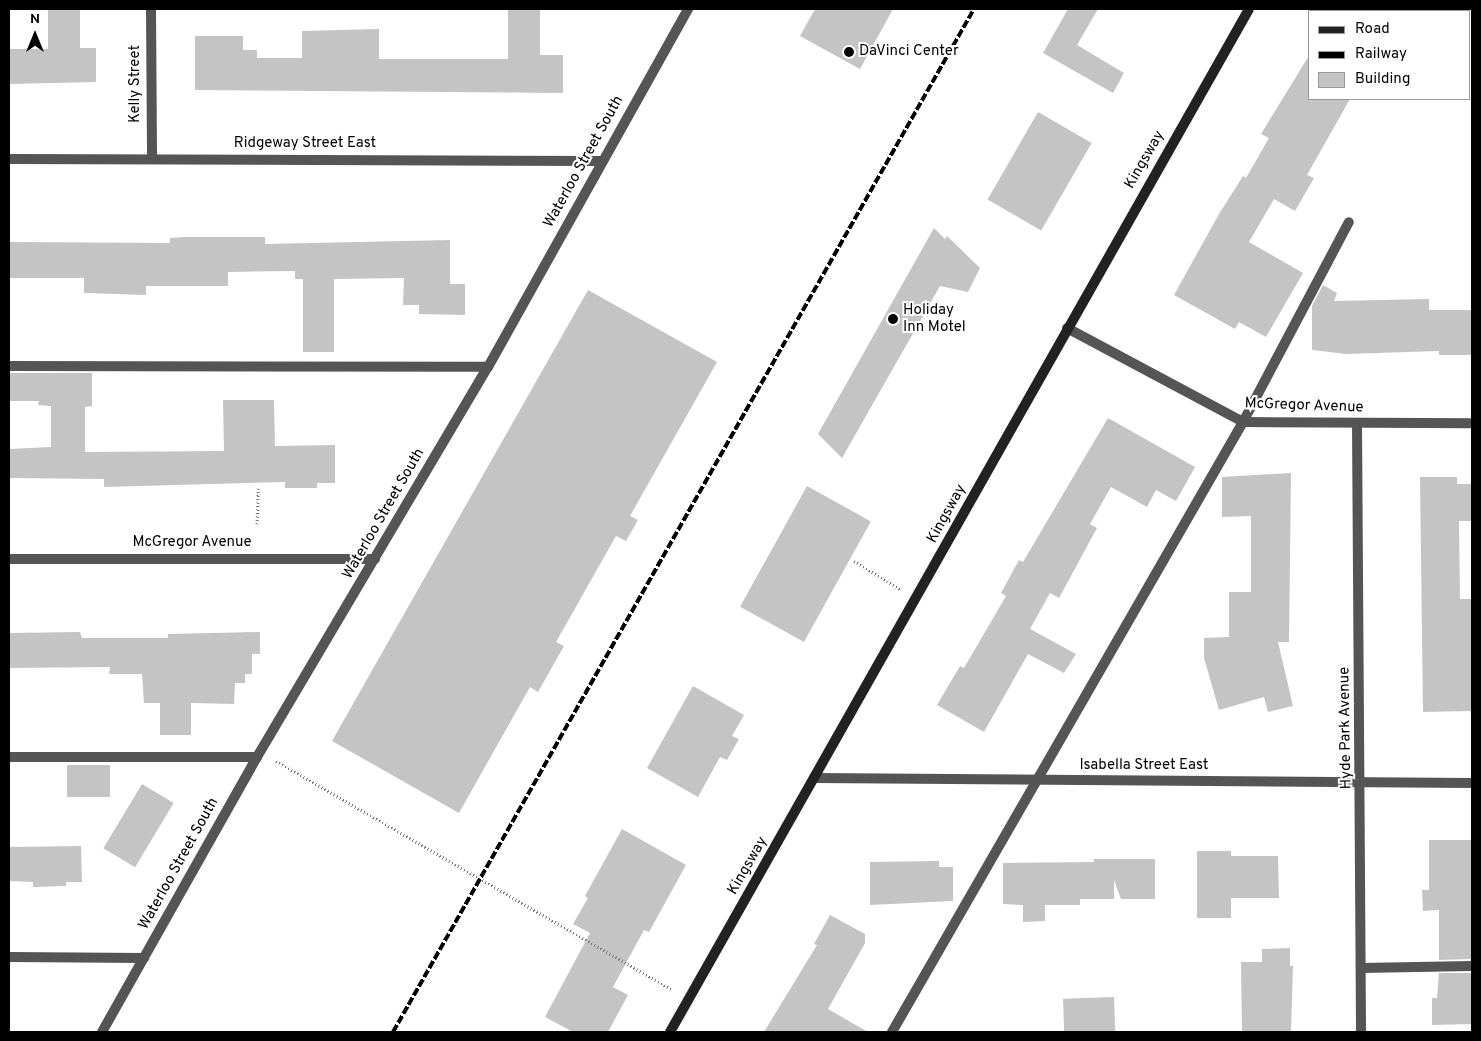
<!DOCTYPE html>
<style>
body{margin:0}
#map{position:relative;width:1481px;height:1041px;overflow:hidden;background:#fff;font-family:Overpass,sans-serif}
div>[style]{position:absolute}
.building>*{inset:0;background:#c4c4c4;transform-origin:0 0}
.path>*{height:3px;margin-top:-1.5px;transform-origin:0;background:repeating-linear-gradient(90deg,#777 0 1px,transparent 0 3.5px)}
.lane>*{height:10px;margin:-5px;padding:0 5px;transform-origin:5px;border-radius:5px;background:#555}
.street>*{height:10px;margin:-5px;padding:0 5px;transform-origin:5px;border-radius:5px;background:#555}
.secondary>*{height:10px;margin:-5px;padding:0 5px;transform-origin:5px;border-radius:5px;background:#222}
.rail>*{height:4px;margin-top:-2px;transform-origin:0;background:repeating-linear-gradient(90deg,#000 0 8px,transparent 0 10.5px)}
.dots>*{width:14px;height:14px;translate:-50% -50%;box-sizing:border-box;border:2px solid #fff;border-radius:50%}
span{translate:-50% -50%;white-space:nowrap;text-align:center;line-height:1.15;-webkit-text-stroke:4px #fff;paint-order:stroke}
.poi-label{font-size:15px;color:#000}
.left{translate:0 -50%;text-align:left}
.street-label{font-size:15px;color:#000}
.frame{position:absolute;inset:0;border:10px solid #000;pointer-events:none}
.legend{position:absolute;left:1308px;top:10px;width:162px;height:90px;box-sizing:border-box;background:#fff;border:1px solid #999;margin:0;padding:6px 9px;list-style:none;font-size:15px;color:#000}
.legend li{display:flex;align-items:center;gap:10px;height:25px}
.legend b{width:25px;border:1px solid #999}
.north{position:absolute;left:10px;top:10px;width:50px;height:50px;-webkit-text-stroke:4px #fff;paint-order:stroke;rotate:0deg;font-size:14px;font-weight:700;line-height:20px;text-align:center;color:#000}
.north::after{content:'';display:block;margin:auto;width:18px;height:22px;background:#000;clip-path:polygon(50% 0,100% 100%,50% 72%,0 100%)}
</style>
<div id="map">
<div class="building">
<div style="clip-path:polygon(48px 9px,80px 9px,80px 48px,96px 48px,96px 82px,9px 84px,9px 49px,48px 49px)"></div>
<div style="clip-path:polygon(508px 9px,540px 9px,540px 55px,563px 55px,563px 93px,195px 90px,195px 36px,243px 36px,243px 50px,257px 50px,257px 58px,302px 58px,302px 31px,379px 29px,379px 59px,508px 59px)"></div>
<div style="clip-path:polygon(815px 9px,893px 9px,860px 69px,800px 36px)"></div>
<div style="clip-path:polygon(1068px 9px,1098px 9px,1077px 45px,1124px 73px,1113px 93px,1043px 53px)"></div>
<div style="clip-path:polygon(1310px 54px,1310px 99px,1350px 99px,1307px 175px,1314px 178px,1295px 211px,1274px 199px,1249px 242px,1303px 273px,1266px 337px,1239px 322px,1235px 329px,1174px 295px,1219px 214px,1243px 176px,1246px 178px,1269px 138px,1261px 134px)"></div>
<div style="left:1038px;top:112px;width:62px;height:101px;rotate:30deg"></div>
<div style="clip-path:polygon(934px 228px,945px 239px,947px 236px,980px 268px,968px 292px,940px 286px,842px 458px,818px 434px)"></div>
<div style="clip-path:polygon(184px 237px,265px 237px,265px 244px,450px 240px,450px 284px,465px 284px,465px 315px,419px 314px,419px 305px,403px 305px,404px 278px,334px 279px,334px 352px,303px 352px,303px 279px,295px 279px,295px 271px,228px 272px,228px 286px,146px 286px,146px 295px,84px 293px,84px 278px,9px 278px,9px 242px,170px 243px,170px 238px)"></div>
<div style="clip-path:polygon(1323px 285px,1337px 293px,1334px 301px,1429px 299px,1429px 310px,1472px 310px,1471px 355px,1439px 355px,1439px 351px,1346px 354px,1312px 350px,1312px 306px)"></div>
<div style="clip-path:polygon(588px 290px,717px 362px,630px 516px,638px 520px,626px 541px,616px 536px,556px 642px,564px 646px,538px 692px,530px 687px,459px 813px,332px 741px)"></div>
<div style="clip-path:polygon(9px 373px,92px 373px,92px 406px,85px 407px,85px 452px,224px 451px,223px 400px,274px 400px,275px 446px,335px 445px,335px 483px,317px 483px,317px 488px,285px 488px,285px 482px,104px 487px,104px 479px,9px 478px,9px 449px,51px 447px,51px 406px,38px 405px,39px 401px,9px 401px)"></div>
<div style="clip-path:polygon(1108px 418px,1195px 467px,1176px 501px,1156px 490px,1147px 507px,1111px 487px,1090px 524px,1097px 528px,1059px 598px,1050px 593px,1030px 629px,1076px 654px,1064px 673px,1028px 654px,984px 732px,937px 705px,960px 666px,964px 668px,1006px 596px,1001px 593px,1019px 560px,1023px 562px)"></div>
<div style="clip-path:polygon(1291px 473px,1289px 642px,1278px 642px,1293px 706px,1268px 712px,1264px 697px,1219px 710px,1204px 658px,1204px 638px,1229px 637px,1229px 592px,1251px 592px,1251px 516px,1222px 517px,1222px 477px)"></div>
<div style="clip-path:polygon(1420px 477px,1457px 477px,1457px 484px,1472px 484px,1472px 521px,1459px 521px,1460px 599px,1472px 599px,1472px 711px,1423px 712px)"></div>
<div style="left:807px;top:486px;width:73px;height:138px;rotate:29deg"></div>
<div style="clip-path:polygon(80px 632px,82px 638px,168px 638px,168px 634px,260px 632px,260px 654px,252px 654px,252px 674px,245px 674px,245px 683px,235px 683px,234px 704px,191px 703px,191px 735px,160px 735px,160px 703px,144px 703px,142px 674px,109px 674px,110px 667px,9px 668px,9px 633px)"></div>
<div style="clip-path:polygon(693px 686px,744px 715px,732px 736px,739px 739px,727px 760px,720px 757px,698px 797px,647px 768px)"></div>
<div style="left:67px;top:765px;width:43px;height:32px"></div>
<div style="left:142px;top:784px;width:37px;height:75px;rotate:31deg"></div>
<div style="clip-path:polygon(622px 829px,686px 865px,649px 932px,644px 930px,613px 987px,628px 995px,608px 1032px,573px 1032px,545px 1017px,590px 933px,573px 924px,588px 898px,585px 896px)"></div>
<div style="clip-path:polygon(1429px 840px,1472px 840px,1472px 959px,1439px 960px,1439px 910px,1423px 911px,1422px 890px,1429px 890px)"></div>
<div style="clip-path:polygon(81px 846px,82px 882px,66px 882px,66px 886px,33px 887px,33px 882px,9px 881px,9px 847px)"></div>
<div style="clip-path:polygon(1197px 851px,1231px 851px,1231px 856px,1278px 856px,1279px 898px,1231px 898px,1231px 918px,1197px 918px)"></div>
<div style="clip-path:polygon(1094px 859px,1155px 859px,1155px 899px,1121px 899px,1114px 880px,1114px 899px,1080px 899px,1080px 905px,1045px 905px,1045px 921px,1023px 922px,1023px 905px,1003px 904px,1003px 863px,1094px 862px)"></div>
<div style="clip-path:polygon(939px 861px,939px 867px,953px 867px,953px 901px,870px 905px,870px 862px)"></div>
<div style="clip-path:polygon(830px 915px,865px 934px,865px 943px,828px 1009px,868px 1032px,764px 1032px,817px 945px,814px 944px)"></div>
<div style="clip-path:polygon(1290px 948px,1290px 966px,1293px 966px,1291px 1032px,1242px 1032px,1241px 962px,1262px 962px,1262px 949px)"></div>
<div style="clip-path:polygon(1439px 973px,1471px 973px,1472px 1024px,1432px 1025px,1432px 998px,1437px 998px)"></div>
<div style="left:1114px;top:997px;width:35px;height:51px;rotate:88deg"></div>
</div>
<div class="path">
<div style="left:257px;top:524px;width:36px;rotate:-88deg"></div>
<div style="left:854px;top:561px;width:54px;rotate:31.3deg"></div>
<div style="left:276px;top:761px;width:458px;rotate:30deg"></div>
</div>
<div class="lane">
<div style="left:9px;top:366px;width:479px;rotate:0.1deg"></div>
<div style="left:9px;top:757px;width:248px"></div>
<div style="left:1361px;top:968px;width:111px;rotate:-1deg"></div>
<div style="left:892px;top:1032px;width:704px;rotate:-60.08deg"></div>
<div style="left:1243px;top:422px;width:226px;rotate:-62.1deg"></div>
</div>
<div class="street">
<div style="left:151px;top:9px;width:150px;rotate:89.6deg"></div>
<div style="left:9px;top:159px;width:591px;rotate:0.19deg"></div>
<div style="left:1067px;top:328px;width:200px;rotate:28.1deg"></div>
<div style="left:1243px;top:422px;width:229px;rotate:0.3deg"></div>
<div style="left:1357px;top:423px;width:609px;rotate:89.62deg"></div>
<div style="left:9px;top:559px;width:366px"></div>
<div style="left:816px;top:778px;width:656px;rotate:0.44deg"></div>
<div style="left:9px;top:957px;width:135px;rotate:0.4deg"></div>
<div style="left:102px;top:1032px;width:316px;rotate:-60.6deg"></div>
<div style="left:257px;top:757px;width:453px;rotate:-59.4deg"></div>
<div style="left:488px;top:367px;width:410px;rotate:-60.8deg"></div>
</div>
<div class="secondary">
<div style="left:670px;top:1032px;width:1175px;rotate:-60.49deg"></div>
</div>
<div class="rail">
<div style="left:393px;top:1032px;width:1176px;rotate:-60.41deg"></div>
</div>
<div class="dots">
<div style="left:849px;top:52px;background:#000"></div>
<div style="left:893px;top:319px;background:#000"></div>
</div>
<div class="poi-label">
<span class="left" style="left:859px;top:52px">DaVinci Center</span>
<span class="left" style="left:903px;top:319px">Holiday<br>Inn Motel</span>
</div>
<div class="street-label">
<span style="left:136px;top:84px;rotate:-90deg">Kelly Street</span>
<span style="left:305px;top:144px">Ridgeway Street East</span>
<span style="left:1145px;top:160px;rotate:-60deg">Kingsway</span>
<span style="left:584px;top:162px;rotate:-61deg">Waterloo Street South</span>
<span style="left:1304px;top:406px;rotate:2deg">McGregor Avenue</span>
<span style="left:384px;top:514px;rotate:-60deg">Waterloo Street South</span>
<span style="left:947px;top:514px;rotate:-61deg">Kingsway</span>
<span style="left:192px;top:543px">McGregor Avenue</span>
<span style="left:1346px;top:728px;rotate:-91deg">Hyde Park Avenue</span>
<span style="left:1144px;top:766px">Isabella Street East</span>
<span style="left:179px;top:864px;rotate:-61deg">Waterloo Street South</span>
<span style="left:748px;top:866px;rotate:-60deg">Kingsway</span>
</div>
<div class="frame"></div>
<ul class="legend">
<li><b style="height:6px;background:#222"></b>Road</li>
<li><b style="height:6px;background:#000"></b>Railway</li>
<li><b style="height:14px;background:#c4c4c4"></b>Building</li>
</ul>
<div class="north">N</div>
</div>
